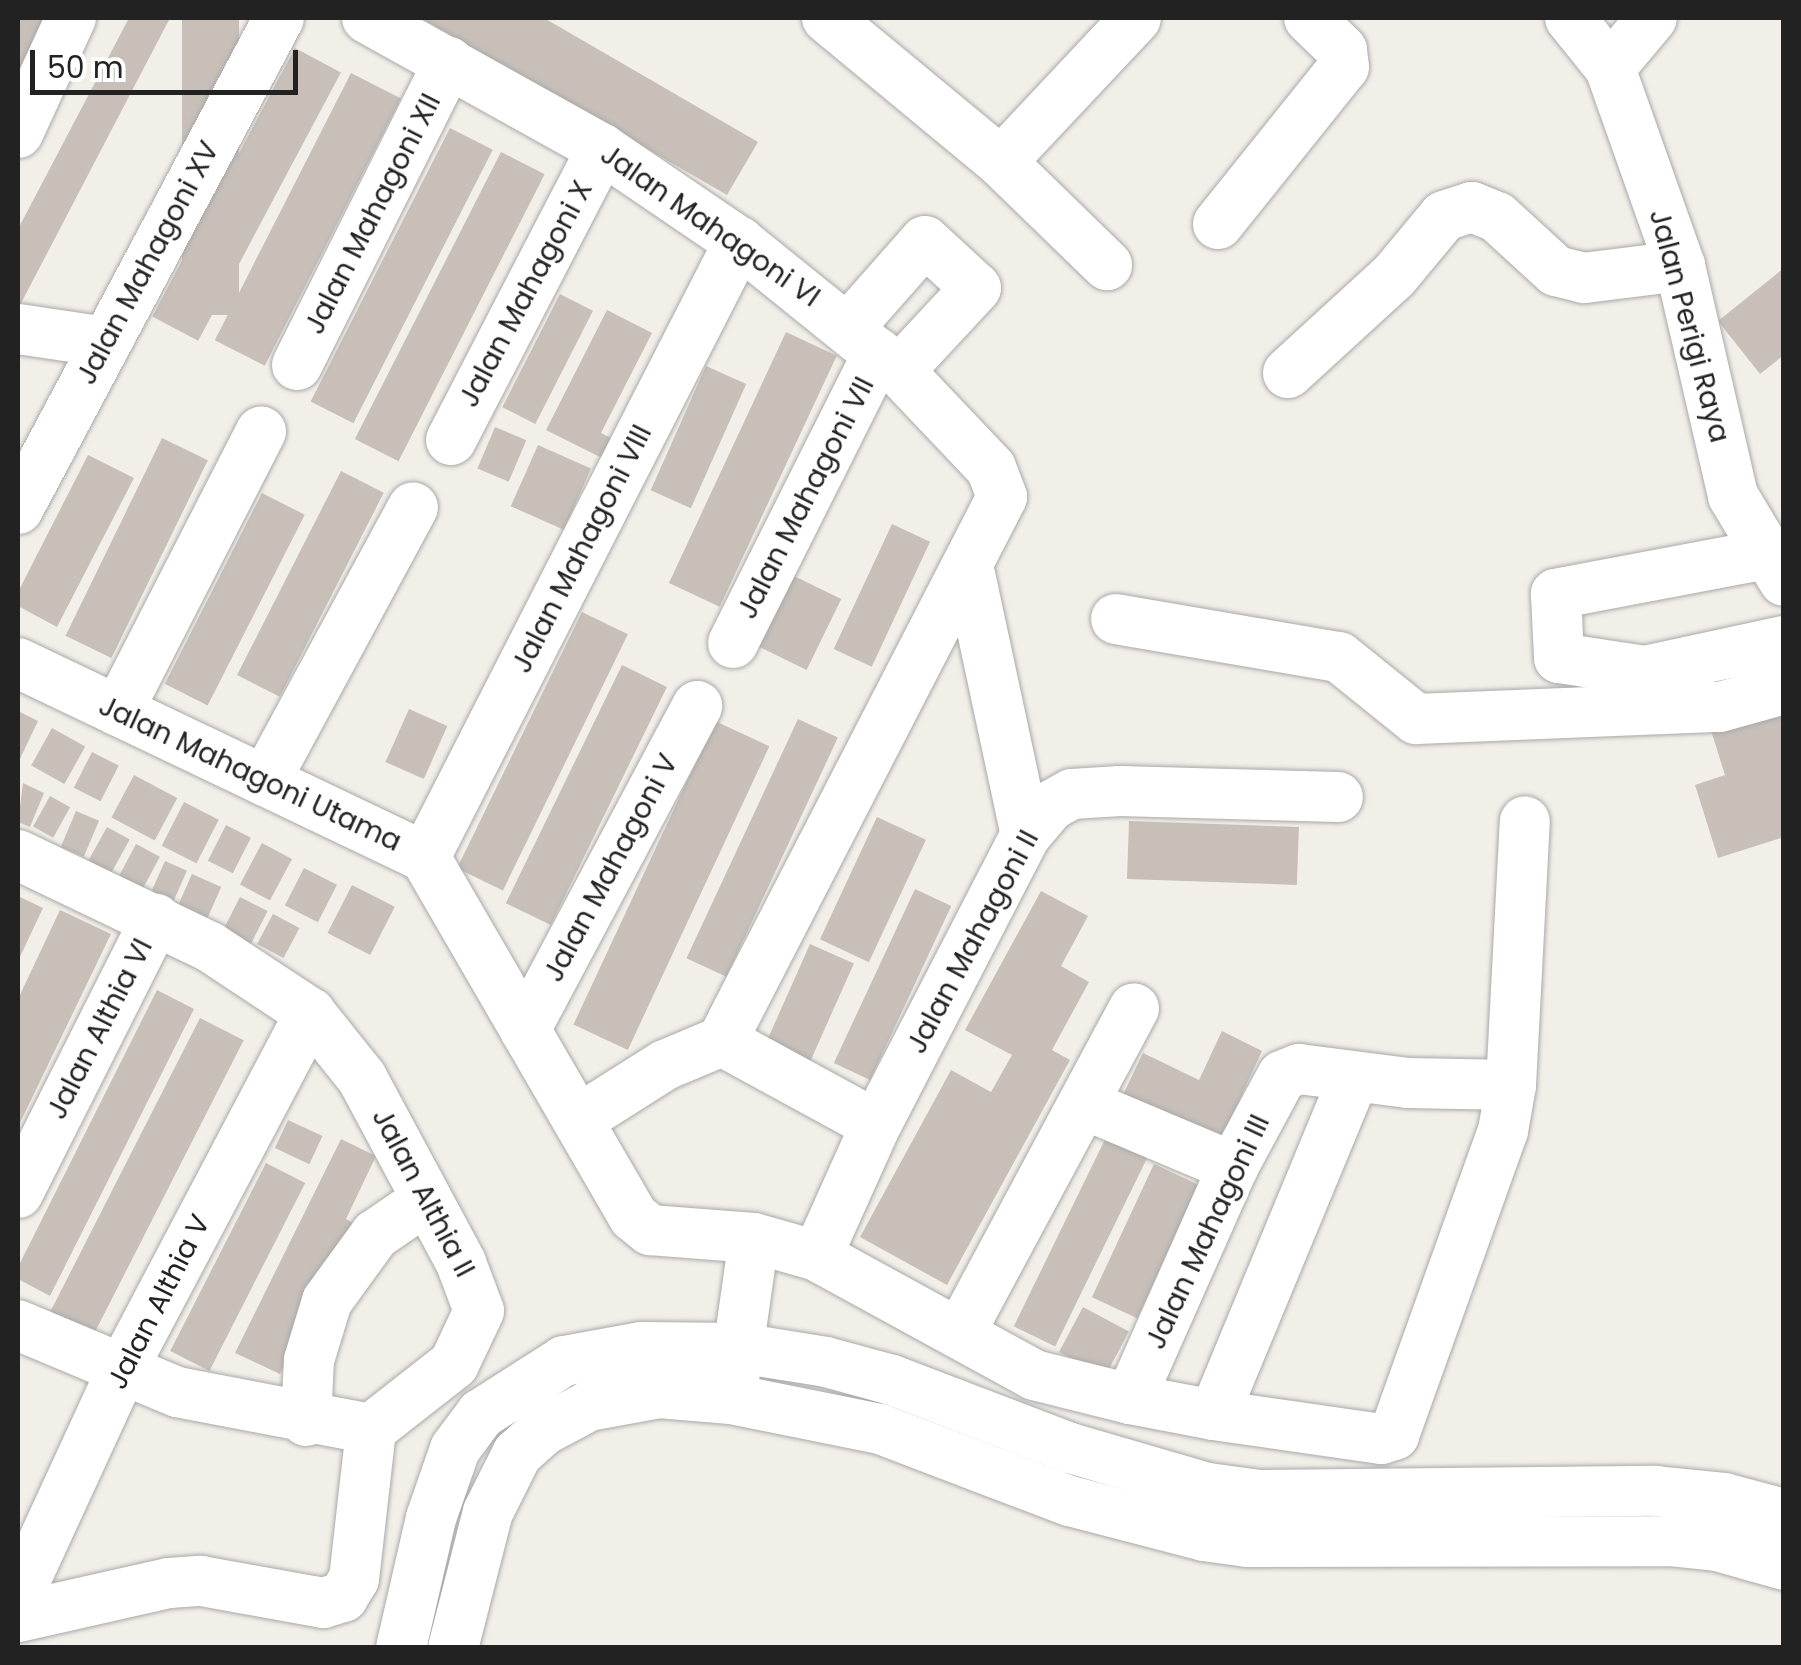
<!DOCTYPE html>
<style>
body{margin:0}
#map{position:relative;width:1801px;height:1665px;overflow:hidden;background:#f2efe9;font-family:Poppins,sans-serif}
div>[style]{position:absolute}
.building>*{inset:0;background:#c7bfb8;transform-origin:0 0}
.roads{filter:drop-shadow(0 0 2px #a9a9a9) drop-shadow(0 0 2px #a9a9a9)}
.minor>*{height:50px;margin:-25px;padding:0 25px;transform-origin:25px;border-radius:25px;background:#fff}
span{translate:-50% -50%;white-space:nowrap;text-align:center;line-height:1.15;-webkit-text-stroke:10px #fff;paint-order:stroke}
.street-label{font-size:28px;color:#222}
.frame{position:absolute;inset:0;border:20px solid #222;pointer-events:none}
.scale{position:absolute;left:30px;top:50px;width:268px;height:45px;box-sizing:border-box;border:5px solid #222;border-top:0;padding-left:12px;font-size:30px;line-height:35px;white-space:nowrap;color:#222;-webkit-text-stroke:8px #fff;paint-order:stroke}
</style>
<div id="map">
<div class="building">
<div style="clip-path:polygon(18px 18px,53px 18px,18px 88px)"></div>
<div style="clip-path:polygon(129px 18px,170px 18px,18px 309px,18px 229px)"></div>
<div style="left:182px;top:18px;width:57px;height:297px"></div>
<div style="clip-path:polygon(421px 18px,544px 18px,758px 142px,727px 195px)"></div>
<div style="left:295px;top:48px;width:52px;height:304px;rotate:28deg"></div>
<div style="left:351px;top:73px;width:56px;height:300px;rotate:27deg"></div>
<div style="left:450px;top:128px;width:48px;height:307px;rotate:27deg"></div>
<div style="left:501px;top:152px;width:49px;height:322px;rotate:27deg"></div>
<div style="clip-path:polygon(1784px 268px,1784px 355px,1760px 374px,1718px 321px)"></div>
<div style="left:560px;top:294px;width:37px;height:127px;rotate:27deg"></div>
<div style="clip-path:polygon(607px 310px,652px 333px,601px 433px,613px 439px,604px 459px,546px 430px)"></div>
<div style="left:786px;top:332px;width:56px;height:277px;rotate:25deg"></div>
<div style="left:706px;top:366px;width:44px;height:136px;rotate:24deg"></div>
<div style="left:495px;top:427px;width:34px;height:45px;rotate:23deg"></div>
<div style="left:162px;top:438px;width:51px;height:220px;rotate:26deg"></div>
<div style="left:538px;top:445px;width:58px;height:67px;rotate:24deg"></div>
<div style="clip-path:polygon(88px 455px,134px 478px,57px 627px,18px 606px,18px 592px)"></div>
<div style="left:341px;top:471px;width:48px;height:229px;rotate:27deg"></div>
<div style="left:262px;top:493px;width:48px;height:214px;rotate:27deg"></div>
<div style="left:892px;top:524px;width:42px;height:138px;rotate:25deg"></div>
<div style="left:790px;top:574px;width:57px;height:79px;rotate:26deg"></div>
<div style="left:582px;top:612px;width:51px;height:285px;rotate:26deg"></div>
<div style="left:622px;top:665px;width:50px;height:265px;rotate:26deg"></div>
<div style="clip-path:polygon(1784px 698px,1784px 837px,1718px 858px,1695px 785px,1725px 775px,1708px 721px)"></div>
<div style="left:409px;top:709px;width:42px;height:58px;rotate:24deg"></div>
<div style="clip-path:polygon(18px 711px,38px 721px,18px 763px)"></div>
<div style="left:798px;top:719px;width:44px;height:264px;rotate:25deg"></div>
<div style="left:715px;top:721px;width:60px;height:335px;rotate:25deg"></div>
<div style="left:52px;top:728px;width:38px;height:43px;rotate:29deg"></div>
<div style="left:92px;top:752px;width:30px;height:40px;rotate:27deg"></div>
<div style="left:134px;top:775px;width:49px;height:48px;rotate:28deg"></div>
<div style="clip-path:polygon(23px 783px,44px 793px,30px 827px,18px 822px)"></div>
<div style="left:50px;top:796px;width:23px;height:35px;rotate:29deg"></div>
<div style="left:184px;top:802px;width:39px;height:49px;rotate:27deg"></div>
<div style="left:76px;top:811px;width:25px;height:39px;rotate:23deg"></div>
<div style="left:877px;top:817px;width:54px;height:135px;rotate:25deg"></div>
<div style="left:1129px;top:821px;width:170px;height:58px;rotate:2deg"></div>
<div style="left:226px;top:825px;width:28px;height:40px;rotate:27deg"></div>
<div style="left:107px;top:827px;width:26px;height:38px;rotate:29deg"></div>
<div style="left:262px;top:843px;width:34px;height:47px;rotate:28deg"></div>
<div style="left:136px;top:844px;width:27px;height:37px;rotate:28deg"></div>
<div style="left:165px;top:861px;width:24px;height:42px;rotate:24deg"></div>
<div style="left:304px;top:868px;width:37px;height:42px;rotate:27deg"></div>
<div style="left:192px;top:874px;width:32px;height:39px;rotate:24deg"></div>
<div style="left:352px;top:885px;width:48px;height:54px;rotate:27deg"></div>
<div style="left:915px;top:889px;width:40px;height:192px;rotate:25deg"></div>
<div style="clip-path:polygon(1041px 891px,1088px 916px,1061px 966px,1089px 982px,1052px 1050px,1070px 1060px,947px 1285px,860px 1237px,951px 1070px,991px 1092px,1012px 1055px,965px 1030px)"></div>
<div style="clip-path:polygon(18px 896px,43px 908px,18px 961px)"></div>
<div style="left:240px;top:897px;width:31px;height:38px;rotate:27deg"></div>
<div style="clip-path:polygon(60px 910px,111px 934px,18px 1127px,18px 999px)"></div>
<div style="left:273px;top:914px;width:30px;height:34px;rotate:28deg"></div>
<div style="left:810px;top:944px;width:48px;height:113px;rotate:24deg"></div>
<div style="clip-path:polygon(157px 990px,194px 1009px,50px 1296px,18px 1279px,18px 1267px)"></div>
<div style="left:200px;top:1018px;width:49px;height:341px;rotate:27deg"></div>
<div style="clip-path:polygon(1222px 1031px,1262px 1051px,1221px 1140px,1120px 1101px,1143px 1053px,1199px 1080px)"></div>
<div style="left:288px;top:1120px;width:38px;height:31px;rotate:25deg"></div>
<div style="left:1112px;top:1125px;width:46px;height:224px;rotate:26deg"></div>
<div style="clip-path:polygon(341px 1139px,376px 1156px,346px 1219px,355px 1224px,280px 1374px,235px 1353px)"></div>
<div style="left:266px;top:1163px;width:44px;height:211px;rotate:27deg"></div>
<div style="left:1154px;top:1164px;width:50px;height:147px;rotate:25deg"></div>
<div style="left:1083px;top:1307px;width:52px;height:51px;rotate:28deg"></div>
</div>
<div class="roads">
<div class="minor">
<div style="left:367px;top:18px;width:269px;rotate:29.1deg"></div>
<div style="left:602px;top:149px;width:166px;rotate:34.2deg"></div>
<div style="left:739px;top:242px;width:206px;rotate:38.9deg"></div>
<div style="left:899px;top:371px;width:134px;rotate:46.5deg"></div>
<div style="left:991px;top:468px;width:31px;rotate:69deg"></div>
<div style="left:1002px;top:497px;width:612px;rotate:117.24deg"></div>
<div style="left:827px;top:18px;width:226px;rotate:39.6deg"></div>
<div style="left:1001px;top:162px;width:148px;rotate:44.2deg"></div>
<div style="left:1570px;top:18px;width:64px;rotate:51.3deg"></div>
<div style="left:1610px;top:68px;width:210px;rotate:70.5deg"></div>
<div style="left:1680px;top:266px;width:236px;rotate:77deg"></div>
<div style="left:1733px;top:496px;width:99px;rotate:59deg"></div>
<div style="left:1610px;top:68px;width:65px;rotate:-50deg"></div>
<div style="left:18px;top:133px;width:127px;rotate:-65.3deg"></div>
<div style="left:1001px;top:162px;width:197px;rotate:-46.8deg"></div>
<div style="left:1218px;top:224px;width:201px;rotate:-51.3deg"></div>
<div style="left:1344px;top:67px;width:17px;rotate:-97deg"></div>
<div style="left:1342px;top:50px;width:46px;rotate:-135.9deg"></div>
<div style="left:850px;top:326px;width:113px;rotate:-48.6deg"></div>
<div style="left:925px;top:241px;width:69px;rotate:42.7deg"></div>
<div style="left:976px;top:288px;width:113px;rotate:132.9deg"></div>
<div style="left:18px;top:329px;width:89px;rotate:8.4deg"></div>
<div style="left:297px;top:365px;width:339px;rotate:-63.4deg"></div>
<div style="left:1288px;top:373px;width:144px;rotate:-42.5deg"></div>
<div style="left:1394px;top:276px;width:78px;rotate:-50.2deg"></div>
<div style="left:1444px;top:216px;width:29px;rotate:-18deg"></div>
<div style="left:1472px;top:207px;width:27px;rotate:22deg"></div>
<div style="left:1497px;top:217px;width:80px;rotate:42.5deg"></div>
<div style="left:1556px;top:271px;width:29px;rotate:14deg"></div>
<div style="left:1584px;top:278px;width:97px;rotate:-7.1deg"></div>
<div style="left:451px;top:440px;width:328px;rotate:-62.6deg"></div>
<div style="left:18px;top:509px;width:556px;rotate:-62.01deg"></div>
<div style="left:1767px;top:554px;width:215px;rotate:169.3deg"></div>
<div style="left:1556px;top:594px;width:64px;rotate:87.3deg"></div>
<div style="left:1559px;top:658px;width:87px;rotate:8.6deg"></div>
<div style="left:1645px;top:671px;width:142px;rotate:-12.2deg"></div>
<div style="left:968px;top:565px;width:276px;rotate:77.9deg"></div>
<div style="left:1116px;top:619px;width:226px;rotate:9.7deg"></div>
<div style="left:1339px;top:657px;width:99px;rotate:38.8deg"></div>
<div style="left:1416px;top:719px;width:304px;rotate:-2.3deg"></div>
<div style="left:1720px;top:707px;width:66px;rotate:-15.7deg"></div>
<div style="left:733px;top:643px;width:324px;rotate:-63.4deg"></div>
<div style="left:18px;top:663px;width:451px;rotate:25.5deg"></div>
<div style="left:425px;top:857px;width:416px;rotate:59.9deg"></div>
<div style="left:634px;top:1217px;width:21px;rotate:39deg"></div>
<div style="left:650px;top:1230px;width:104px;rotate:4.4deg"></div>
<div style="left:754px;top:1238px;width:66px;rotate:15.9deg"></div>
<div style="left:817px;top:1256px;width:247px;rotate:28.7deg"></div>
<div style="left:1034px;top:1375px;width:99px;rotate:14deg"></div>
<div style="left:1130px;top:1399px;width:86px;rotate:10.8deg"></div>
<div style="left:1214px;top:1415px;width:169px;rotate:8.2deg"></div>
<div style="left:1381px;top:1439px;width:14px;rotate:-17deg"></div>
<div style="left:1394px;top:1435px;width:323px;rotate:-70.3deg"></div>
<div style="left:1503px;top:1131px;width:47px;rotate:-80.1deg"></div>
<div style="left:1511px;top:1085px;width:103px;rotate:-178.9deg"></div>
<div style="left:1408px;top:1083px;width:110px;rotate:-172.7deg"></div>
<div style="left:1299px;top:1069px;width:18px;rotate:158deg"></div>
<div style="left:1282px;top:1076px;width:103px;rotate:118.3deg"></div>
<div style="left:1233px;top:1167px;width:254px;rotate:113.9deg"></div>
<div style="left:118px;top:711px;width:314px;rotate:-62.9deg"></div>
<div style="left:265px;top:781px;width:311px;rotate:-61.6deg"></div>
<div style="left:18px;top:855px;width:213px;rotate:25.6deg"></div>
<div style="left:210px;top:947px;width:120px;rotate:33.4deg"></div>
<div style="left:310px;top:1013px;width:83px;rotate:51.3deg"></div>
<div style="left:362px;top:1078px;width:210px;rotate:61.8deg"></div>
<div style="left:461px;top:1263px;width:51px;rotate:69.4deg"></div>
<div style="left:479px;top:1311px;width:59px;rotate:115.3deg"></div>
<div style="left:454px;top:1364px;width:105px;rotate:141.9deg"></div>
<div style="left:371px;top:1429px;width:197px;rotate:-169.2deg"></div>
<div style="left:177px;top:1392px;width:173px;rotate:-157.2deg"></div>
<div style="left:425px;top:857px;width:691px;rotate:-62.95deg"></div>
<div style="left:525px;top:1030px;width:367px;rotate:-62deg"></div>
<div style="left:1511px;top:1085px;width:264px;rotate:-87deg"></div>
<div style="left:1086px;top:1105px;width:160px;rotate:22.9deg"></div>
<div style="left:578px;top:1120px;width:103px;rotate:-32.3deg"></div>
<div style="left:665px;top:1065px;width:62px;rotate:-22.8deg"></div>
<div style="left:722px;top:1041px;width:175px;rotate:28.6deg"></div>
<div style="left:18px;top:1193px;width:307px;rotate:-63.3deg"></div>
<div style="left:817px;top:1256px;width:144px;rotate:-65.8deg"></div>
<div style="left:876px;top:1125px;width:326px;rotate:-62.7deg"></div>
<div style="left:1026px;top:835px;width:38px;rotate:-50deg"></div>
<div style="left:1050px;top:806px;width:25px;rotate:-29deg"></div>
<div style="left:1072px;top:794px;width:48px;rotate:-3.6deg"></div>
<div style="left:1120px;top:791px;width:218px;rotate:1.6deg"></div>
<div style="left:961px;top:1331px;width:366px;rotate:-61.8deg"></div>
<div style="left:734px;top:1379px;width:142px;rotate:-81.9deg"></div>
<div style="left:1214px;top:1415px;width:366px;rotate:-67.5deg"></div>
<div style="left:306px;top:1421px;width:61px;rotate:-87.2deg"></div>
<div style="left:309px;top:1360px;width:62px;rotate:-73deg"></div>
<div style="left:327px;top:1301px;width:82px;rotate:-54deg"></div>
<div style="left:375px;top:1235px;width:62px;rotate:-34.5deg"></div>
<div style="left:18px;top:1596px;width:247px;rotate:-65.3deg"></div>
<div style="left:121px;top:1372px;width:406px;rotate:-62.2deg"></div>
<div style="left:18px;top:1617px;width:155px;rotate:-12.7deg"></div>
<div style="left:169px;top:1583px;width:32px;rotate:-4deg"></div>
<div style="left:201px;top:1581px;width:124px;rotate:10.2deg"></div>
<div style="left:323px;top:1603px;width:21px;rotate:-17deg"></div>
<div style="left:343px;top:1597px;width:21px;rotate:-59deg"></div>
<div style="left:354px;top:1579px;width:151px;rotate:-83.5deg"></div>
<div style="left:401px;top:1648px;width:133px;rotate:-77deg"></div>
<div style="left:431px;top:1518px;width:73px;rotate:-70.8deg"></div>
<div style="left:455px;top:1449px;width:44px;rotate:-53.4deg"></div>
<div style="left:481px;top:1414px;width:98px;rotate:-32.6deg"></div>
<div style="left:564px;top:1361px;width:78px;rotate:-10.3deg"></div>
<div style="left:641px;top:1347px;width:98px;rotate:0.6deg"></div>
<div style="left:739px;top:1348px;width:88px;rotate:9.1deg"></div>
<div style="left:826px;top:1362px;width:68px;rotate:15.3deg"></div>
<div style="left:892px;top:1380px;width:191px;rotate:20.9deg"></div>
<div style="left:1070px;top:1448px;width:144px;rotate:16.2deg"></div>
<div style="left:1208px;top:1488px;width:52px;rotate:7.7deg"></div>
<div style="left:1260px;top:1495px;width:396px;rotate:-0.6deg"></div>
<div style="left:1656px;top:1491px;width:68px;rotate:5.9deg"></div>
<div style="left:1724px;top:1498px;width:62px;rotate:14.9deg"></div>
<div style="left:453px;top:1648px;width:140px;rotate:-75.6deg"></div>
<div style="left:488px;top:1512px;width:65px;rotate:-63.4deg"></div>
<div style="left:517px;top:1454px;width:36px;rotate:-42deg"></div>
<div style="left:544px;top:1430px;width:51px;rotate:-28.1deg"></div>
<div style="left:589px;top:1406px;width:71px;rotate:-10.5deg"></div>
<div style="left:659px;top:1393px;width:72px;rotate:4.8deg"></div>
<div style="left:731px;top:1399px;width:152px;rotate:11.4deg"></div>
<div style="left:880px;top:1429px;width:203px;rotate:20.8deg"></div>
<div style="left:1070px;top:1501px;width:138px;rotate:14.6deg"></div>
<div style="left:1204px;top:1536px;width:44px;rotate:7.8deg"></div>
<div style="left:1248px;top:1542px;width:420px;rotate:-0.1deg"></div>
<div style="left:1668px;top:1541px;width:49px;rotate:5.8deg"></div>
<div style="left:1717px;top:1546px;width:70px;rotate:15.8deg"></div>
</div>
</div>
<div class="street-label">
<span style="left:373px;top:214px;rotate:-63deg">Jalan Mahagoni XII</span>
<span style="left:710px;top:226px;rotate:35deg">Jalan Mahagoni VI</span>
<span style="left:148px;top:263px;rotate:-62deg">Jalan Mahagoni XV</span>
<span style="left:526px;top:294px;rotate:-62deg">Jalan Mahagoni X</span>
<span style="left:1689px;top:326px;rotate:75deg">Jalan Perigi Raya</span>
<span style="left:806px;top:498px;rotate:-63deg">Jalan Mahagoni VII</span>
<span style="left:582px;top:549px;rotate:-63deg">Jalan Mahagoni VIII</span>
<span style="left:250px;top:774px;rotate:25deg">Jalan Mahagoni Utama</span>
<span style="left:611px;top:868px;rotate:-62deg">Jalan Mahagoni V</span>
<span style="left:973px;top:942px;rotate:-62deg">Jalan Mahagoni II</span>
<span style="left:100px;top:1029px;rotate:-63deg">Jalan Althia VI</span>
<span style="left:423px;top:1193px;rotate:62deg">Jalan Althia II</span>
<span style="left:1208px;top:1232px;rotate:-65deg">Jalan Mahagoni III</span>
<span style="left:159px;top:1302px;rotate:-63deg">Jalan Althia V</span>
</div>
<div class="frame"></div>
<div class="scale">50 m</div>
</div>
